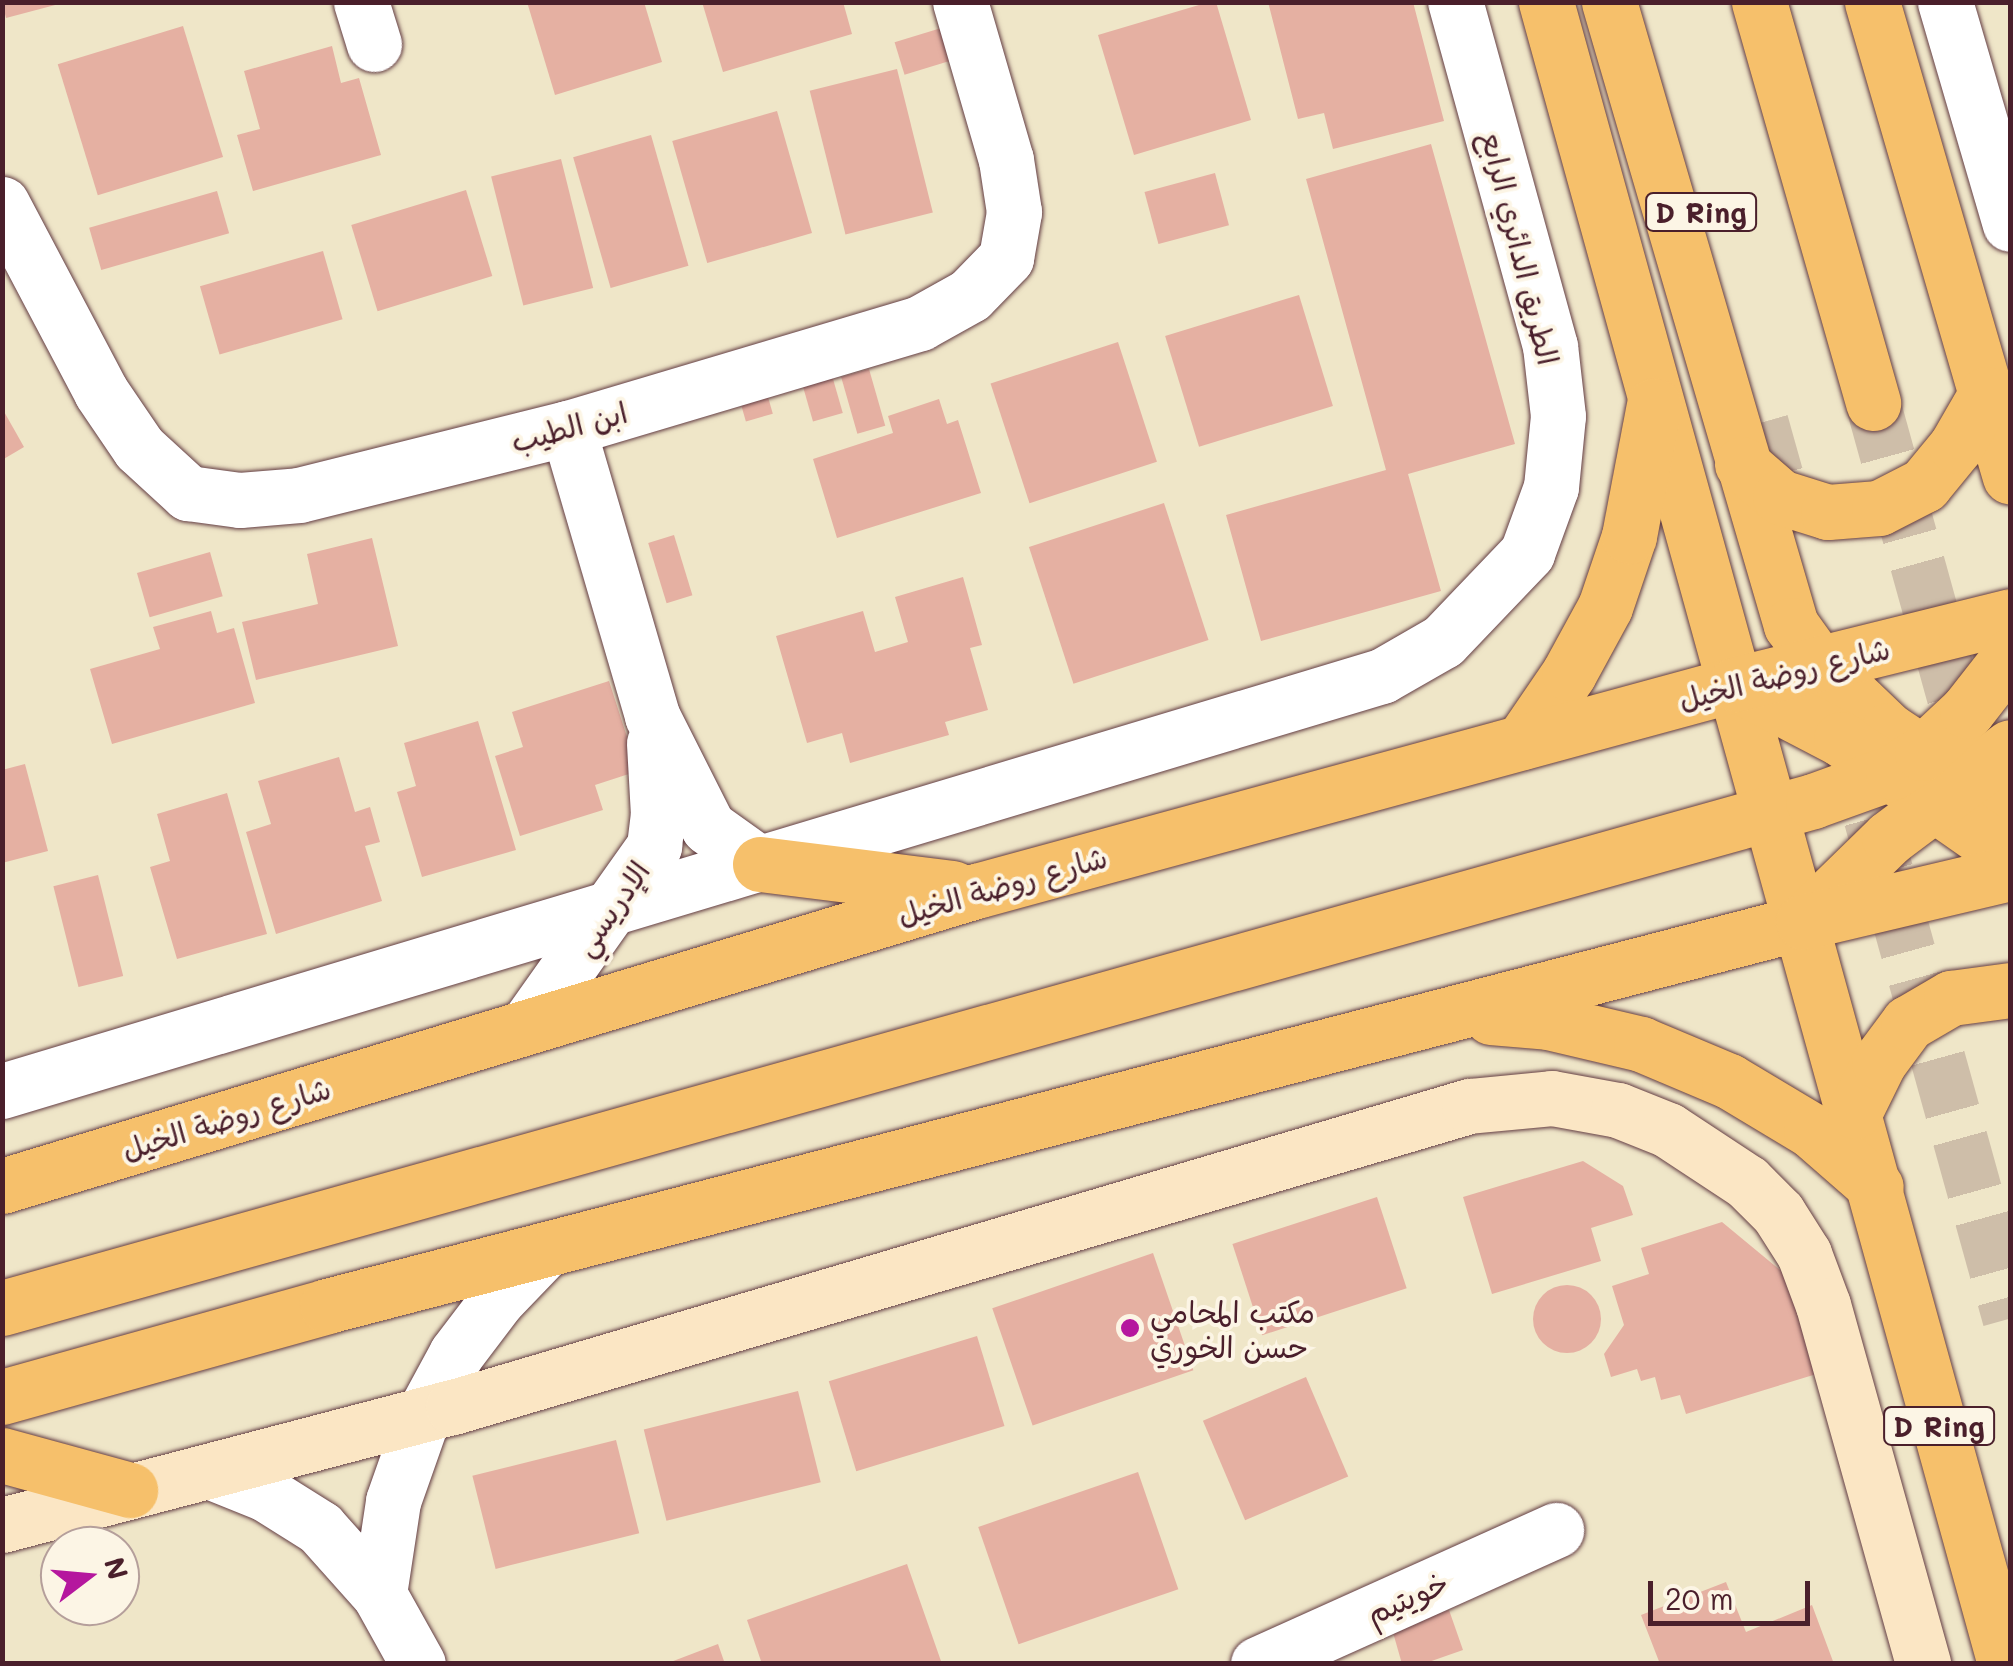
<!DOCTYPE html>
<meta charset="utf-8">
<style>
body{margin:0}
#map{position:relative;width:2013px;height:1666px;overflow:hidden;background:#efe6c8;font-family:Mali,"Playpen Sans Arabic",sans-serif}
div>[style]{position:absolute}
.building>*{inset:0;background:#e5b0a2;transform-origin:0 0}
.round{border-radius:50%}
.primary-tunnel>*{height:55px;margin-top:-27.5px;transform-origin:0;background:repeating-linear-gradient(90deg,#cebea9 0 55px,transparent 0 83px)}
.roads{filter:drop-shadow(0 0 2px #633d43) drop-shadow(0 0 2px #633d43)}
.street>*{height:55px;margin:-27.5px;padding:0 27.5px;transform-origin:27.5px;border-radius:27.5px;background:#fff}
.secondary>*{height:55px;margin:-27.5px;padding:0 27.5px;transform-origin:27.5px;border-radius:27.5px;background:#fbe6c4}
.primary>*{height:55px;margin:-27.5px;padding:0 27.5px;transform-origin:27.5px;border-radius:27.5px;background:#f6c06b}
.dots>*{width:28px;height:28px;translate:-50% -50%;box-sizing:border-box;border:5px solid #fcf5e5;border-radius:50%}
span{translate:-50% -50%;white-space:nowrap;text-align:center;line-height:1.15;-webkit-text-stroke:8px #fcf5e5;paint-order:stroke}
.shield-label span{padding:2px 8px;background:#fcf5e5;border:2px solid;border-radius:8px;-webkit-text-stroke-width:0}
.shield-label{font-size:28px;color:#4a1f2b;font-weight:700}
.street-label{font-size:30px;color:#4a1f2b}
.poi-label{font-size:30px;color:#4a1f2b}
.left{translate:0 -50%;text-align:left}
.frame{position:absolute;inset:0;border:5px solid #4a1f2b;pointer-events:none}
.north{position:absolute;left:40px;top:1526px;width:100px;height:100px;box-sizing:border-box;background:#fcf5e5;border:2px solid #b59f9b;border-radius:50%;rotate:74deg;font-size:28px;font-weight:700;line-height:40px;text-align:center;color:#4a1f2b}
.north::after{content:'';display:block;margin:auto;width:35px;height:45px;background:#b5179e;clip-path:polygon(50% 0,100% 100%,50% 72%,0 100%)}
.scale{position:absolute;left:1648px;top:1581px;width:162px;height:45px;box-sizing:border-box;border:5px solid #4a1f2b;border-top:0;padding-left:12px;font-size:30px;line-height:35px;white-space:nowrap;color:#4a1f2b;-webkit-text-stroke:8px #fcf5e5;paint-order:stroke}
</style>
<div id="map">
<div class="building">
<div style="clip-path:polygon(2px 2px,59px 2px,59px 4px,6px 18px)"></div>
<div style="clip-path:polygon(527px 2px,644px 2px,662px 62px,555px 95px)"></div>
<div style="clip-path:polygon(702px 2px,843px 2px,852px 34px,723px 72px)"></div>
<div style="clip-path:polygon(1209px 2px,1216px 2px,1251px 120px,1134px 155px,1098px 35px)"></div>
<div style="clip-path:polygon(1268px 2px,1413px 2px,1444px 121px,1333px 149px,1324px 113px,1298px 119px)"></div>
<div style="left:951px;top:25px;width:34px;height:59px;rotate:73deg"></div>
<div style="left:183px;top:26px;width:137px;height:131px;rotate:73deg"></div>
<div style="clip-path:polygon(332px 46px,341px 83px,359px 78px,381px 155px,253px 191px,237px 135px,260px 129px,244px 71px)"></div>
<div style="left:897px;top:69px;width:148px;height:90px;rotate:76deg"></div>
<div style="left:777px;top:111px;width:127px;height:109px;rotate:74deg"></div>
<div style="left:651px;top:135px;width:136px;height:81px;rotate:74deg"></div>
<div style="clip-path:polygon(1431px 144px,1515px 444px,1408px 474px,1441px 591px,1261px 641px,1226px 515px,1386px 470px,1306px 179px)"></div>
<div style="left:561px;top:159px;width:133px;height:72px;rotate:76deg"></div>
<div style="left:1215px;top:173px;width:54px;height:73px;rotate:75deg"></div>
<div style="left:466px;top:190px;width:90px;height:120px;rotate:73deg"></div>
<div style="left:217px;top:191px;width:44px;height:133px;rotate:74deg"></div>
<div style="left:323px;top:251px;width:71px;height:128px;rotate:74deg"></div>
<div style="left:1299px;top:295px;width:116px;height:140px;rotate:73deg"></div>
<div style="left:1118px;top:342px;width:126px;height:134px;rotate:72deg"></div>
<div style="left:829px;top:365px;width:50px;height:31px;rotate:74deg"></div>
<div style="left:869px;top:369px;width:59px;height:29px;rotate:74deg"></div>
<div style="left:764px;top:383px;width:32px;height:28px;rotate:74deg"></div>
<div style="clip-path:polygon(939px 399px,947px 424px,958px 420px,981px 493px,837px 538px,813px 459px,893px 433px,888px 416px)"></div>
<div style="clip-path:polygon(2px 408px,24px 447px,2px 460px)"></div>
<div style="left:1164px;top:503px;width:144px;height:142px;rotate:72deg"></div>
<div style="left:674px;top:535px;width:63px;height:27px;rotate:73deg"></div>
<div style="clip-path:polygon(372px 538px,398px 646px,256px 680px,242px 622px,318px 604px,307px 554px)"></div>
<div style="left:210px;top:552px;width:46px;height:76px;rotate:74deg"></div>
<div style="clip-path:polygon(963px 577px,982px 645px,970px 648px,988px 710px,945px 722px,949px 735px,850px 763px,842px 733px,807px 743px,776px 636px,863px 611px,875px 652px,908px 642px,895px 597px)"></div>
<div style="clip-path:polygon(211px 611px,217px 633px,234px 628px,255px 703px,112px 744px,90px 669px,160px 649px,153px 627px)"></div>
<div style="clip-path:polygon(609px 681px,638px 771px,595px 785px,603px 810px,520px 836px,495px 756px,523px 747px,512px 712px)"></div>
<div style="clip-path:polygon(478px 721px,516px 850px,422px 877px,397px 792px,416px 786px,404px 743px)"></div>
<div style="clip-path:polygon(339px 757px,355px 812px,370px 807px,380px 842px,365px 846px,382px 901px,276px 934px,246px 832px,271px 824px,258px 781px)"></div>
<div style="clip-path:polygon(25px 764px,48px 851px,2px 863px,2px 770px)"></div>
<div style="clip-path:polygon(227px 793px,267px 934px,177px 959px,150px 867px,170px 861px,157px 814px)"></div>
<div style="left:98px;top:875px;width:104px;height:46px;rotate:76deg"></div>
<div style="clip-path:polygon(1583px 1161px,1623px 1186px,1633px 1215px,1591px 1228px,1601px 1261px,1492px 1294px,1463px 1197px)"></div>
<div style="left:1377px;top:1197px;width:96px;height:152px;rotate:72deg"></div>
<div style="clip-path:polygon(1722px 1222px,1797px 1284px,1823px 1372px,1686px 1414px,1680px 1395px,1661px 1400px,1655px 1377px,1641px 1381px,1637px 1369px,1611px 1377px,1604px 1354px,1624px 1325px,1612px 1286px,1649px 1274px,1641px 1248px)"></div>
<div style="left:1153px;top:1253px;width:124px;height:170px;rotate:71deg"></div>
<div class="round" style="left:1533px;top:1285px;width:68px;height:68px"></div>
<div style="left:977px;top:1336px;width:94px;height:155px;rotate:73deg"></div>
<div style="left:1306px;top:1377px;width:108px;height:112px;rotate:67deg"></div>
<div style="left:798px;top:1391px;width:94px;height:159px;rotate:76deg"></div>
<div style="left:616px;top:1440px;width:96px;height:148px;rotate:76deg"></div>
<div style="left:1138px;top:1472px;width:124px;height:169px;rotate:71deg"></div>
<div style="clip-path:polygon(907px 1564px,942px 1664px,762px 1664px,747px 1620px)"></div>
<div style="clip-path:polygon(1726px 1582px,1746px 1632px,1812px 1605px,1834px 1664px,1660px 1664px,1641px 1615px)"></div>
<div style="clip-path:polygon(1449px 1610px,1463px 1650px,1423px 1664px,1402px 1664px,1392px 1629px)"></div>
<div style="clip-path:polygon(718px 1644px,725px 1664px,668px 1664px,668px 1663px)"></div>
</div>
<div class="primary-tunnel">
<div style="left:1873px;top:403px;width:370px;rotate:74.5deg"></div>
<div style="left:1761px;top:422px;width:107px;rotate:74.3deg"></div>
<div style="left:1849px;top:738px;width:602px;rotate:74.49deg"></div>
</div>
<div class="roads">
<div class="street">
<div style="left:361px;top:2px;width:44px;rotate:72.8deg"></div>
<div style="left:1945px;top:2px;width:231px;rotate:73.7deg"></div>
<div style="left:2px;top:204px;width:212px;rotate:62.2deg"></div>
<div style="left:101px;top:392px;width:68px;rotate:55.8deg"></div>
<div style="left:139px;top:448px;width:67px;rotate:42.6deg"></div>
<div style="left:188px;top:493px;width:52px;rotate:7.7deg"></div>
<div style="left:240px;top:500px;width:59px;rotate:-4.8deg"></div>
<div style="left:299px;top:495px;width:277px;rotate:-14deg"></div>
<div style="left:568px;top:428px;width:367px;rotate:-16.6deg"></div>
<div style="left:920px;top:323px;width:57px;rotate:-29.2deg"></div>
<div style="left:970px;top:295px;width:52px;rotate:-45.8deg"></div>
<div style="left:1006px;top:258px;width:47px;rotate:-80.1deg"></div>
<div style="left:1014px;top:212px;width:53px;rotate:-98.7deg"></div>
<div style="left:1006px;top:160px;width:165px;rotate:-106.2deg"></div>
<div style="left:568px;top:428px;width:300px;rotate:73.7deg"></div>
<div style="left:652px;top:716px;width:124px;rotate:63.2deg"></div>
<div style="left:708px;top:827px;width:64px;rotate:35.4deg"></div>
<div style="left:526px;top:1027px;width:222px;rotate:-54.7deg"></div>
<div style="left:654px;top:846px;width:31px;rotate:-83deg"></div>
<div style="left:658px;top:815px;width:72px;rotate:-93.2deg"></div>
<div style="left:2px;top:1091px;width:1441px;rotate:-16.74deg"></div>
<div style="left:1382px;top:676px;width:70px;rotate:-29.8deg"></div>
<div style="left:1443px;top:641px;width:122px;rotate:-46.3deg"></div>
<div style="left:1527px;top:553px;width:70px;rotate:-70deg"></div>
<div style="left:1551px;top:487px;width:71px;rotate:-84.4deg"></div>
<div style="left:1558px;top:416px;width:70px;rotate:-96.5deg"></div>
<div style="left:1550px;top:346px;width:357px;rotate:-105.4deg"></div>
<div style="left:209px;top:1471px;width:61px;rotate:22deg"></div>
<div style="left:266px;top:1494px;width:64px;rotate:32.2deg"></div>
<div style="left:320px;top:1528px;width:89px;rotate:48.2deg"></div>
<div style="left:379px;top:1594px;width:80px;rotate:60.9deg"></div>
<div style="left:379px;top:1594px;width:94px;rotate:-81.4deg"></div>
<div style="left:393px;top:1501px;width:93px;rotate:-70.6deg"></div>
<div style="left:424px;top:1413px;width:67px;rotate:-61.5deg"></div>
<div style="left:456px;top:1354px;width:68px;rotate:-52.8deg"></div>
<div style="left:497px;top:1300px;width:66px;rotate:-46.2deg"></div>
<div style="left:1258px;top:1664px;width:327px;rotate:-24.2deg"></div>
</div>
<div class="secondary">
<div style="left:2px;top:1525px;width:466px;rotate:-14.7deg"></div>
<div style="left:453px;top:1407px;width:1060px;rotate:-16.5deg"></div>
<div style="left:1469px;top:1106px;width:83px;rotate:-5.5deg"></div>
<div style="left:1552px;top:1098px;width:67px;rotate:10.3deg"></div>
<div style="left:1618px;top:1110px;width:54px;rotate:21.8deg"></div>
<div style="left:1668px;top:1130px;width:95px;rotate:33.4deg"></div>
<div style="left:1747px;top:1182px;width:44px;rotate:45deg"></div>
<div style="left:1778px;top:1213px;width:49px;rotate:57.6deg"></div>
<div style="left:1804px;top:1254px;width:54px;rotate:69.6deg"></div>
<div style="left:1823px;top:1305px;width:373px;rotate:74.4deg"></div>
</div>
<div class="primary">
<div style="left:1546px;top:2px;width:1724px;rotate:74.56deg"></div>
<div style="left:1609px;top:2px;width:649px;rotate:73.72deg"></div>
<div style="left:1791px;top:625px;width:48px;rotate:54.3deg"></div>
<div style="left:1819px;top:664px;width:95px;rotate:43.7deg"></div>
<div style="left:1888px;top:730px;width:89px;rotate:33.5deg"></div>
<div style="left:1962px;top:779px;width:53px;rotate:25.6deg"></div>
<div style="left:1759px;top:2px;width:417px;rotate:74.1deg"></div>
<div style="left:1872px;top:2px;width:494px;rotate:73.8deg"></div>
<div style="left:1742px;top:464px;width:50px;rotate:41deg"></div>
<div style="left:1780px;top:497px;width:50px;rotate:17.4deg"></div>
<div style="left:1828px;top:512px;width:51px;rotate:-4.5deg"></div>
<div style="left:1879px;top:508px;width:51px;rotate:-27.1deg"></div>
<div style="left:1924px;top:485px;width:50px;rotate:-50.6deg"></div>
<div style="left:1956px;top:446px;width:60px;rotate:-60deg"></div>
<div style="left:1736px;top:684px;width:119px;rotate:27.6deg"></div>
<div style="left:1841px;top:739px;width:206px;rotate:34.9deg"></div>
<div style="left:1522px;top:742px;width:83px;rotate:-55.7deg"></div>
<div style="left:1569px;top:673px;width:75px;rotate:-61.4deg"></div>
<div style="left:1605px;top:607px;width:75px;rotate:-71.3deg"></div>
<div style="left:1629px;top:536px;width:133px;rotate:-79.2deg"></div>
<div style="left:760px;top:864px;width:194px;rotate:7.1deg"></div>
<div style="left:1803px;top:922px;width:120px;rotate:-44.3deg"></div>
<div style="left:1889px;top:838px;width:151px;rotate:-36.9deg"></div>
<div style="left:1491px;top:1017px;width:57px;rotate:5deg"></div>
<div style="left:1548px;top:1022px;width:96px;rotate:13.3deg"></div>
<div style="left:1641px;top:1044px;width:95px;rotate:22.8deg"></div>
<div style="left:1729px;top:1081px;width:96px;rotate:30.9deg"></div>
<div style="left:1811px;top:1130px;width:86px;rotate:41.2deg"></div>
<div style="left:1855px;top:1111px;width:55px;rotate:-63.9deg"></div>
<div style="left:1879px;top:1062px;width:49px;rotate:-53.4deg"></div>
<div style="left:1908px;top:1023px;width:50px;rotate:-30.2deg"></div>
<div style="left:1951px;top:998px;width:60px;rotate:-7.7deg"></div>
<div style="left:2px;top:1186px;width:1018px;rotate:-16.85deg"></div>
<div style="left:976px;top:891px;width:788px;rotate:-15.24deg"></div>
<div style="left:1736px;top:684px;width:282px;rotate:-13.9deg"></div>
<div style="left:2px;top:1308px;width:1881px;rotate:-15.64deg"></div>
<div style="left:1813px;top:801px;width:85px;rotate:-19.9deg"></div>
<div style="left:1893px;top:772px;width:35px;rotate:-33deg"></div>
<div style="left:1922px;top:753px;width:62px;rotate:-43deg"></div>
<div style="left:1967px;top:711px;width:70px;rotate:-52deg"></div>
<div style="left:2px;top:1397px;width:337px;rotate:-15.6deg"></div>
<div style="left:327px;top:1306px;width:1525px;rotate:-14.58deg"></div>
<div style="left:1803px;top:922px;width:213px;rotate:-13.3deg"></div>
<div style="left:2px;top:1455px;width:133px;rotate:15.3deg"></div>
</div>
</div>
<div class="dots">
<div style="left:1130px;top:1328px;background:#b5179e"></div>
</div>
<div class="shield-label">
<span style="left:1701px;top:212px">D Ring</span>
<span style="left:1939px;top:1426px">D Ring</span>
</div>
<div class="street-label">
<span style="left:1521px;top:248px;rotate:76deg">الطريق الدائري الرابع</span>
<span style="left:569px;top:426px;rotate:-15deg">ابن الطيب</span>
<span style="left:1784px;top:673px;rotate:-14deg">شارع روضة الخيل</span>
<span style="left:1002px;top:885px;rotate:-16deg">شارع روضة الخيل</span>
<span style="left:611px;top:908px;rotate:-55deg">الإدريسي</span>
<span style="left:226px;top:1118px;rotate:-17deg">شارع روضة الخيل</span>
<span style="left:1407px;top:1597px;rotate:-24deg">خويتيم</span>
</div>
<div class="poi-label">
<span class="left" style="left:1150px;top:1328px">مكتب المحامي<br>حسن الخوري</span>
</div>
<div class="frame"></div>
<div class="north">N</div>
<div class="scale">20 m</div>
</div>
